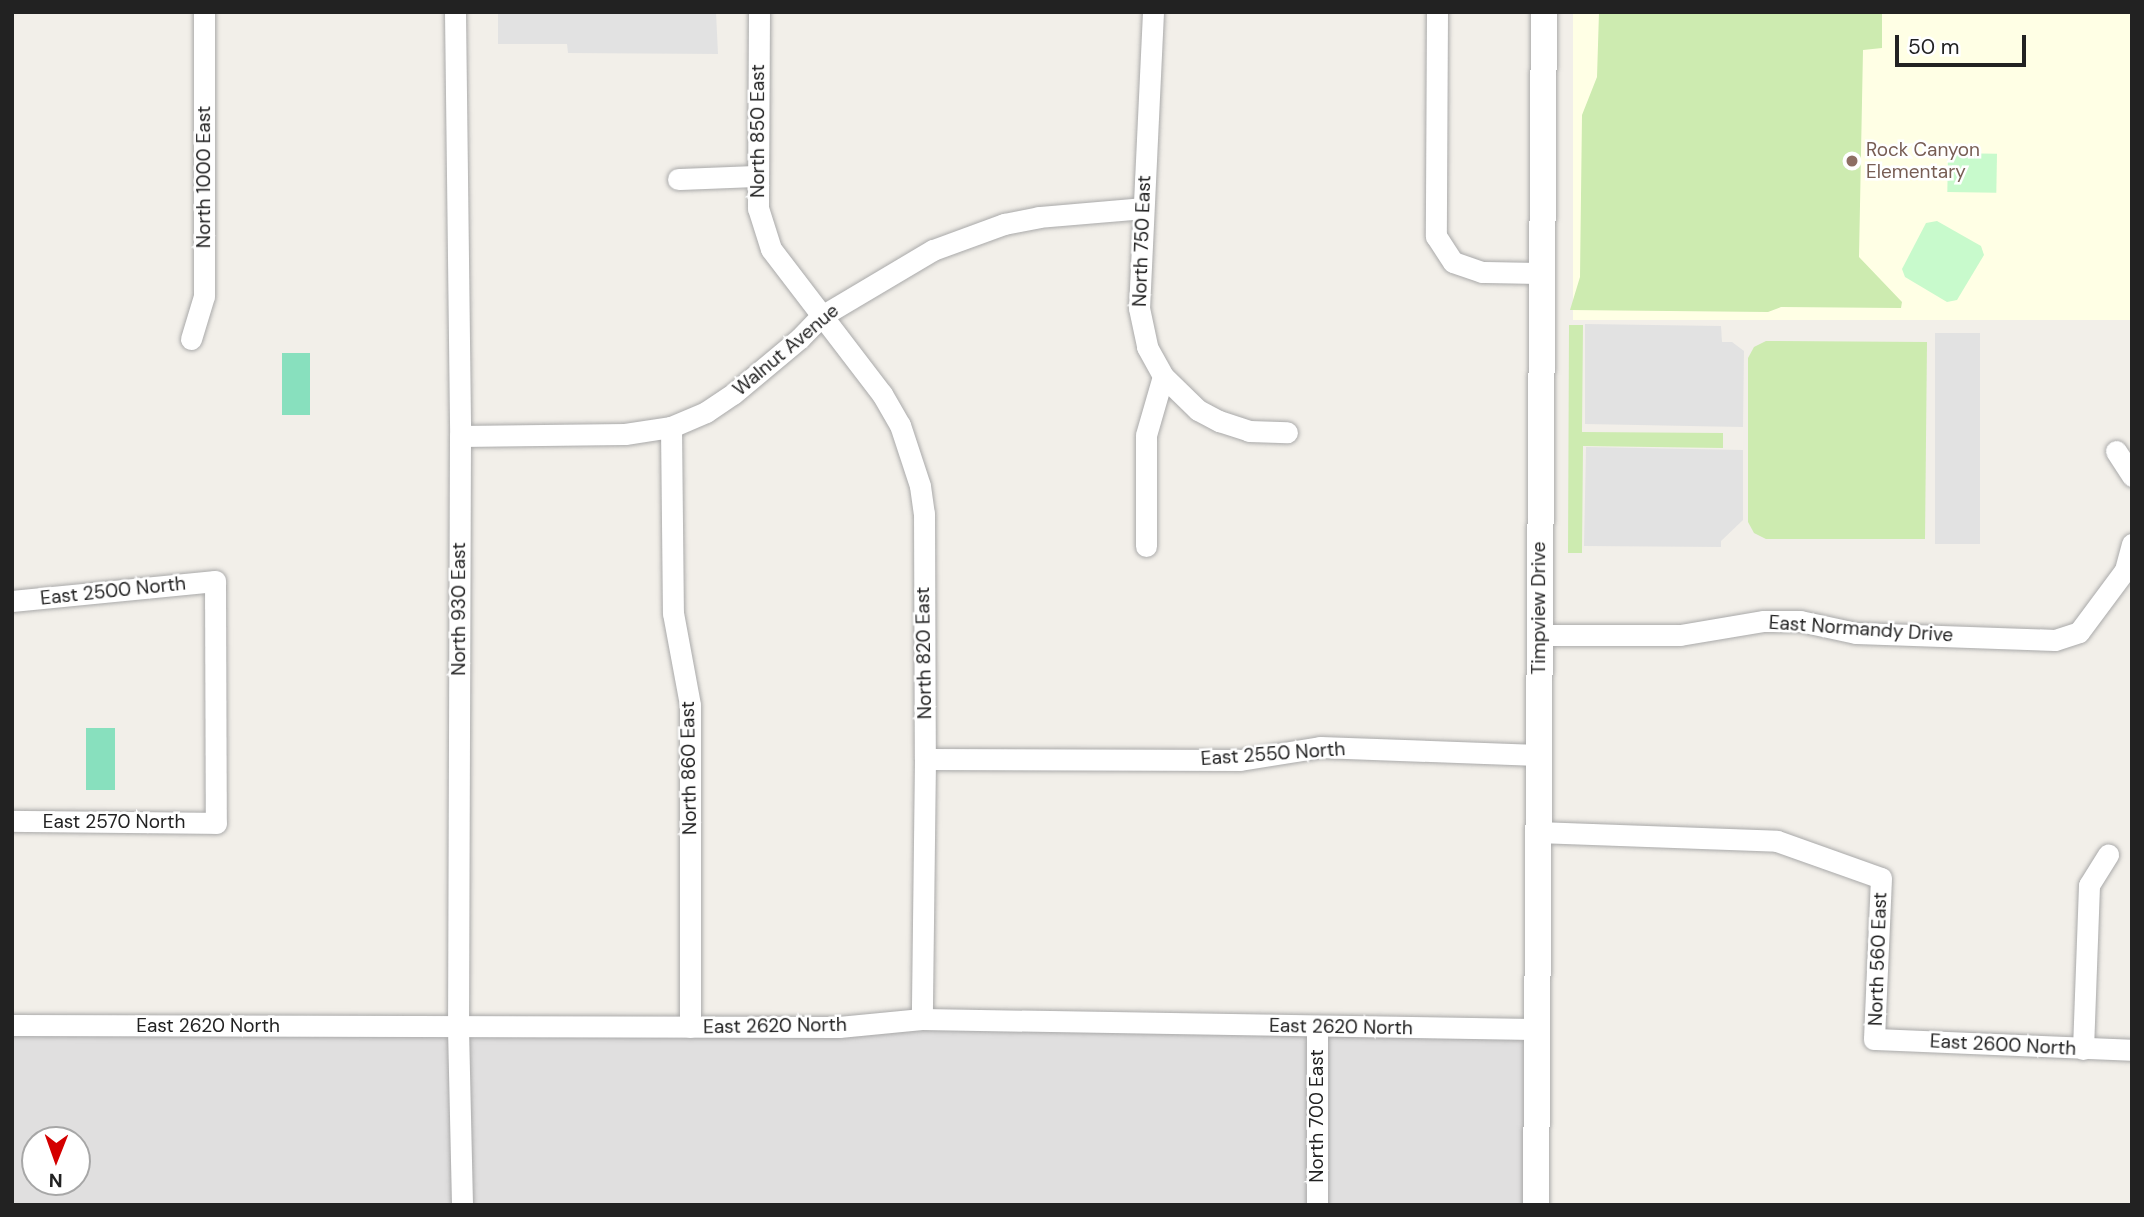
<!DOCTYPE html>
<style>
body{margin:0}
#map{position:relative;width:2144px;height:1217px;overflow:hidden;background:#f2efe9;font-family:"DM Sans",sans-serif}
div>[style]{position:absolute}
.residential>*{inset:0;background:#e0dfdf}
.education>*{inset:0;background:#ffffe5;transform-origin:0 0}
.grass>*{inset:0;background:#cdebb0}
.park>*{inset:0;background:#c8facc;transform-origin:0 0}
.pitch>*{inset:0;background:#88e0be;transform-origin:0 0}
.parking>*{inset:0;background:#e2e2e2;transform-origin:0 0}
.roads{filter:drop-shadow(0 0 2px #a9a9a9) drop-shadow(0 0 2px #a9a9a9)}
.minor>*{height:21px;margin:-10.5px;padding:0 10.5px;transform-origin:10.5px;border-radius:10.5px;background:#fff}
.tertiary>*{height:26px;margin:-13px;padding:0 13px;transform-origin:13px;border-radius:13px;background:#fff}
.dots>*{width:19px;height:19px;translate:-50% -50%;box-sizing:border-box;border:4px solid #fff;border-radius:50%}
span{translate:-50% -50%;white-space:nowrap;text-align:center;line-height:1.15;-webkit-text-stroke:5px #fff;paint-order:stroke}
.street-label{font-size:19px;color:#222}
.education-label{font-size:19px;color:#785e54}
.left{translate:0 -50%;text-align:left}
.frame{position:absolute;inset:0;border:14px solid #222;pointer-events:none}
.north{position:absolute;left:21px;top:1126px;width:70px;height:70px;box-sizing:border-box;background:#fff;border:2px solid #a7a7a7;border-radius:50%;rotate:181deg;font-size:19px;font-weight:700;line-height:28px;text-align:center;color:#222}
.north::after{content:'';display:block;margin:auto;width:24px;height:32px;background:#d40000;clip-path:polygon(50% 0,100% 100%,50% 72%,0 100%)}
.scale{position:absolute;left:1895px;top:35px;width:131px;height:32px;box-sizing:border-box;border:4px solid #222;border-top:0;padding-left:9px;font-size:21px;line-height:24px;white-space:nowrap;color:#222;-webkit-text-stroke:5px #fff;paint-order:stroke}
</style>
<div id="map">
<div class="residential">
<div style="clip-path:polygon(evenodd,12px 1029px,1537px 1029px,1536px 1205px,12px 1205px,12px 1029px,35px 1140px,77px 1140px,77px 1182px,35px 1182px,35px 1140px)"></div>
</div>
<div class="education">
<div style="left:1573px;top:12px;width:559px;height:308px"></div>
</div>
<div class="grass">
<div style="clip-path:polygon(1599px 12px,1882px 12px,1882px 48px,1863px 50px,1859px 257px,1902px 302px,1901px 308px,1781px 307px,1768px 312px,1570px 310px,1580px 277px,1582px 115px,1597px 77px)"></div>
<div style="clip-path:polygon(1569px 325px,1583px 325px,1582px 432px,1723px 433px,1723px 448px,1583px 446px,1582px 553px,1568px 553px)"></div>
<div style="clip-path:polygon(1766px 341px,1927px 342px,1925px 539px,1766px 539px,1754px 533px,1748px 522px,1748px 358px,1754px 347px)"></div>
</div>
<div class="park">
<div style="left:1948px;top:153px;width:49px;height:39px;rotate:1deg"></div>
<div style="clip-path:polygon(1937px 221px,1981px 246px,1984px 255px,1957px 300px,1947px 302px,1905px 277px,1902px 269px,1926px 223px)"></div>
</div>
<div class="pitch">
<div style="left:282px;top:353px;width:28px;height:62px"></div>
<div style="left:86px;top:728px;width:29px;height:62px"></div>
</div>
<div class="parking">
<div style="clip-path:polygon(498px 12px,716px 12px,718px 54px,568px 53px,567px 44px,498px 44px)"></div>
<div style="clip-path:polygon(1585px 324px,1721px 326px,1722px 342px,1732px 342px,1744px 351px,1743px 427px,1585px 424px)"></div>
<div style="left:1935px;top:333px;width:45px;height:211px"></div>
<div style="clip-path:polygon(1586px 447px,1743px 450px,1743px 520px,1721px 541px,1721px 547px,1584px 546px)"></div>
</div>
<div class="roads">
<div class="minor">
<div style="left:455px;top:12px;width:424px;rotate:89.3deg"></div>
<div style="left:460px;top:436px;width:592px;rotate:90.19deg"></div>
<div style="left:458px;top:1028px;width:177px;rotate:88.7deg"></div>
<div style="left:759px;top:12px;width:196px;rotate:90.3deg"></div>
<div style="left:758px;top:208px;width:43px;rotate:72.4deg"></div>
<div style="left:771px;top:249px;width:183px;rotate:52.6deg"></div>
<div style="left:882px;top:394px;width:36px;rotate:60deg"></div>
<div style="left:900px;top:425px;width:64px;rotate:71.8deg"></div>
<div style="left:920px;top:486px;width:27px;rotate:82deg"></div>
<div style="left:924px;top:513px;width:246px;rotate:89.8deg"></div>
<div style="left:925px;top:759px;width:260px;rotate:90.7deg"></div>
<div style="left:1153px;top:12px;width:296px;rotate:92.7deg"></div>
<div style="left:1139px;top:308px;width:40px;rotate:78deg"></div>
<div style="left:1147px;top:347px;width:33px;rotate:61deg"></div>
<div style="left:1163px;top:376px;width:49px;rotate:44.2deg"></div>
<div style="left:1198px;top:410px;width:24px;rotate:28deg"></div>
<div style="left:1219px;top:421px;width:32px;rotate:18deg"></div>
<div style="left:1249px;top:431px;width:38px;rotate:2deg"></div>
<div style="left:1437px;top:12px;width:224px;rotate:90.3deg"></div>
<div style="left:1436px;top:236px;width:31px;rotate:57deg"></div>
<div style="left:1453px;top:262px;width:31px;rotate:19deg"></div>
<div style="left:1482px;top:272px;width:60px;rotate:1deg"></div>
<div style="left:678px;top:179px;width:79px;rotate:-2.2deg"></div>
<div style="left:191px;top:339px;width:45px;rotate:-73.2deg"></div>
<div style="left:204px;top:296px;width:284px;rotate:-90deg"></div>
<div style="left:671px;top:427px;width:186px;rotate:89.4deg"></div>
<div style="left:673px;top:613px;width:94px;rotate:79.5deg"></div>
<div style="left:690px;top:705px;width:322px;rotate:90deg"></div>
<div style="left:460px;top:436px;width:165px;rotate:-0.7deg"></div>
<div style="left:625px;top:434px;width:47px;rotate:-8.7deg"></div>
<div style="left:671px;top:427px;width:38px;rotate:-23deg"></div>
<div style="left:706px;top:412px;width:32px;rotate:-34deg"></div>
<div style="left:733px;top:394px;width:87px;rotate:-39.9deg"></div>
<div style="left:800px;top:338px;width:29px;rotate:-46deg"></div>
<div style="left:820px;top:317px;width:131px;rotate:-30.7deg"></div>
<div style="left:933px;top:250px;width:76px;rotate:-20.1deg"></div>
<div style="left:1004px;top:224px;width:36px;rotate:-11deg"></div>
<div style="left:1039px;top:217px;width:104px;rotate:-4.9deg"></div>
<div style="left:2116px;top:451px;width:30px;rotate:57deg"></div>
<div style="left:1146px;top:546px;width:111px;rotate:-90deg"></div>
<div style="left:1146px;top:435px;width:61px;rotate:-73.9deg"></div>
<div style="left:12px;top:601px;width:204px;rotate:-5.6deg"></div>
<div style="left:215px;top:581px;width:242px;rotate:89.8deg"></div>
<div style="left:216px;top:823px;width:204px;rotate:-179.4deg"></div>
<div style="left:1539px;top:635px;width:141px"></div>
<div style="left:1680px;top:635px;width:85px;rotate:-9.5deg"></div>
<div style="left:1764px;top:621px;width:36px"></div>
<div style="left:1800px;top:621px;width:57px;rotate:12.1deg"></div>
<div style="left:1856px;top:633px;width:199px;rotate:2deg"></div>
<div style="left:2055px;top:640px;width:25px;rotate:-18deg"></div>
<div style="left:2079px;top:632px;width:77px;rotate:-53.4deg"></div>
<div style="left:2125px;top:570px;width:27px;rotate:-75deg"></div>
<div style="left:925px;top:759px;width:315px;rotate:0.2deg"></div>
<div style="left:1240px;top:760px;width:81px;rotate:-9.2deg"></div>
<div style="left:1320px;top:747px;width:218px;rotate:2.1deg"></div>
<div style="left:1537px;top:832px;width:240px;rotate:2.1deg"></div>
<div style="left:1777px;top:841px;width:110px;rotate:19.6deg"></div>
<div style="left:1881px;top:878px;width:161px;rotate:92.5deg"></div>
<div style="left:1874px;top:1039px;width:258px;rotate:2.4deg"></div>
<div style="left:12px;top:1025px;width:827px;rotate:0.14deg"></div>
<div style="left:839px;top:1027px;width:83px;rotate:-5.5deg"></div>
<div style="left:922px;top:1019px;width:615px;rotate:0.93deg"></div>
<div style="left:1317px;top:1028px;width:177px;rotate:90deg"></div>
<div style="left:2083px;top:1049px;width:164px;rotate:-87.9deg"></div>
<div style="left:2089px;top:885px;width:36px;rotate:-58deg"></div>
</div>
<div class="tertiary">
<div style="left:1536px;top:1205px;width:1193px;rotate:-89.62deg"></div>
</div>
</div>
<div class="dots">
<div style="left:1852px;top:161px;background:#8d6e63"></div>
</div>
<div class="street-label">
<span style="left:758px;top:131px;rotate:-90deg">North 850 East</span>
<span style="left:204px;top:177px;rotate:-90deg">North 1000 East</span>
<span style="left:1142px;top:241px;rotate:-88deg">North 750 East</span>
<span style="left:786px;top:350px;rotate:-40deg">Walnut Avenue</span>
<span style="left:113px;top:591px;rotate:-6deg">East 2500 North</span>
<span style="left:1539px;top:608px;rotate:-90deg">Timpview Drive</span>
<span style="left:459px;top:609px;rotate:-90deg">North 930 East</span>
<span style="left:1861px;top:629px;rotate:4deg">East Normandy Drive</span>
<span style="left:924px;top:653px;rotate:-91deg">North 820 East</span>
<span style="left:1273px;top:754px;rotate:-4deg">East 2550 North</span>
<span style="left:689px;top:768px;rotate:-91deg">North 860 East</span>
<span style="left:114px;top:822px">East 2570 North</span>
<span style="left:1878px;top:959px;rotate:-88deg">North 560 East</span>
<span style="left:208px;top:1026px">East 2620 North</span>
<span style="left:775px;top:1026px;rotate:-1deg">East 2620 North</span>
<span style="left:1341px;top:1027px;rotate:1deg">East 2620 North</span>
<span style="left:2003px;top:1045px;rotate:3deg">East 2600 North</span>
<span style="left:1317px;top:1116px;rotate:-90deg">North 700 East</span>
</div>
<div class="education-label">
<span class="left" style="left:1866px;top:161px">Rock Canyon<br>Elementary</span>
</div>
<div class="frame"></div>
<div class="north">N</div>
<div class="scale">50 m</div>
</div>
